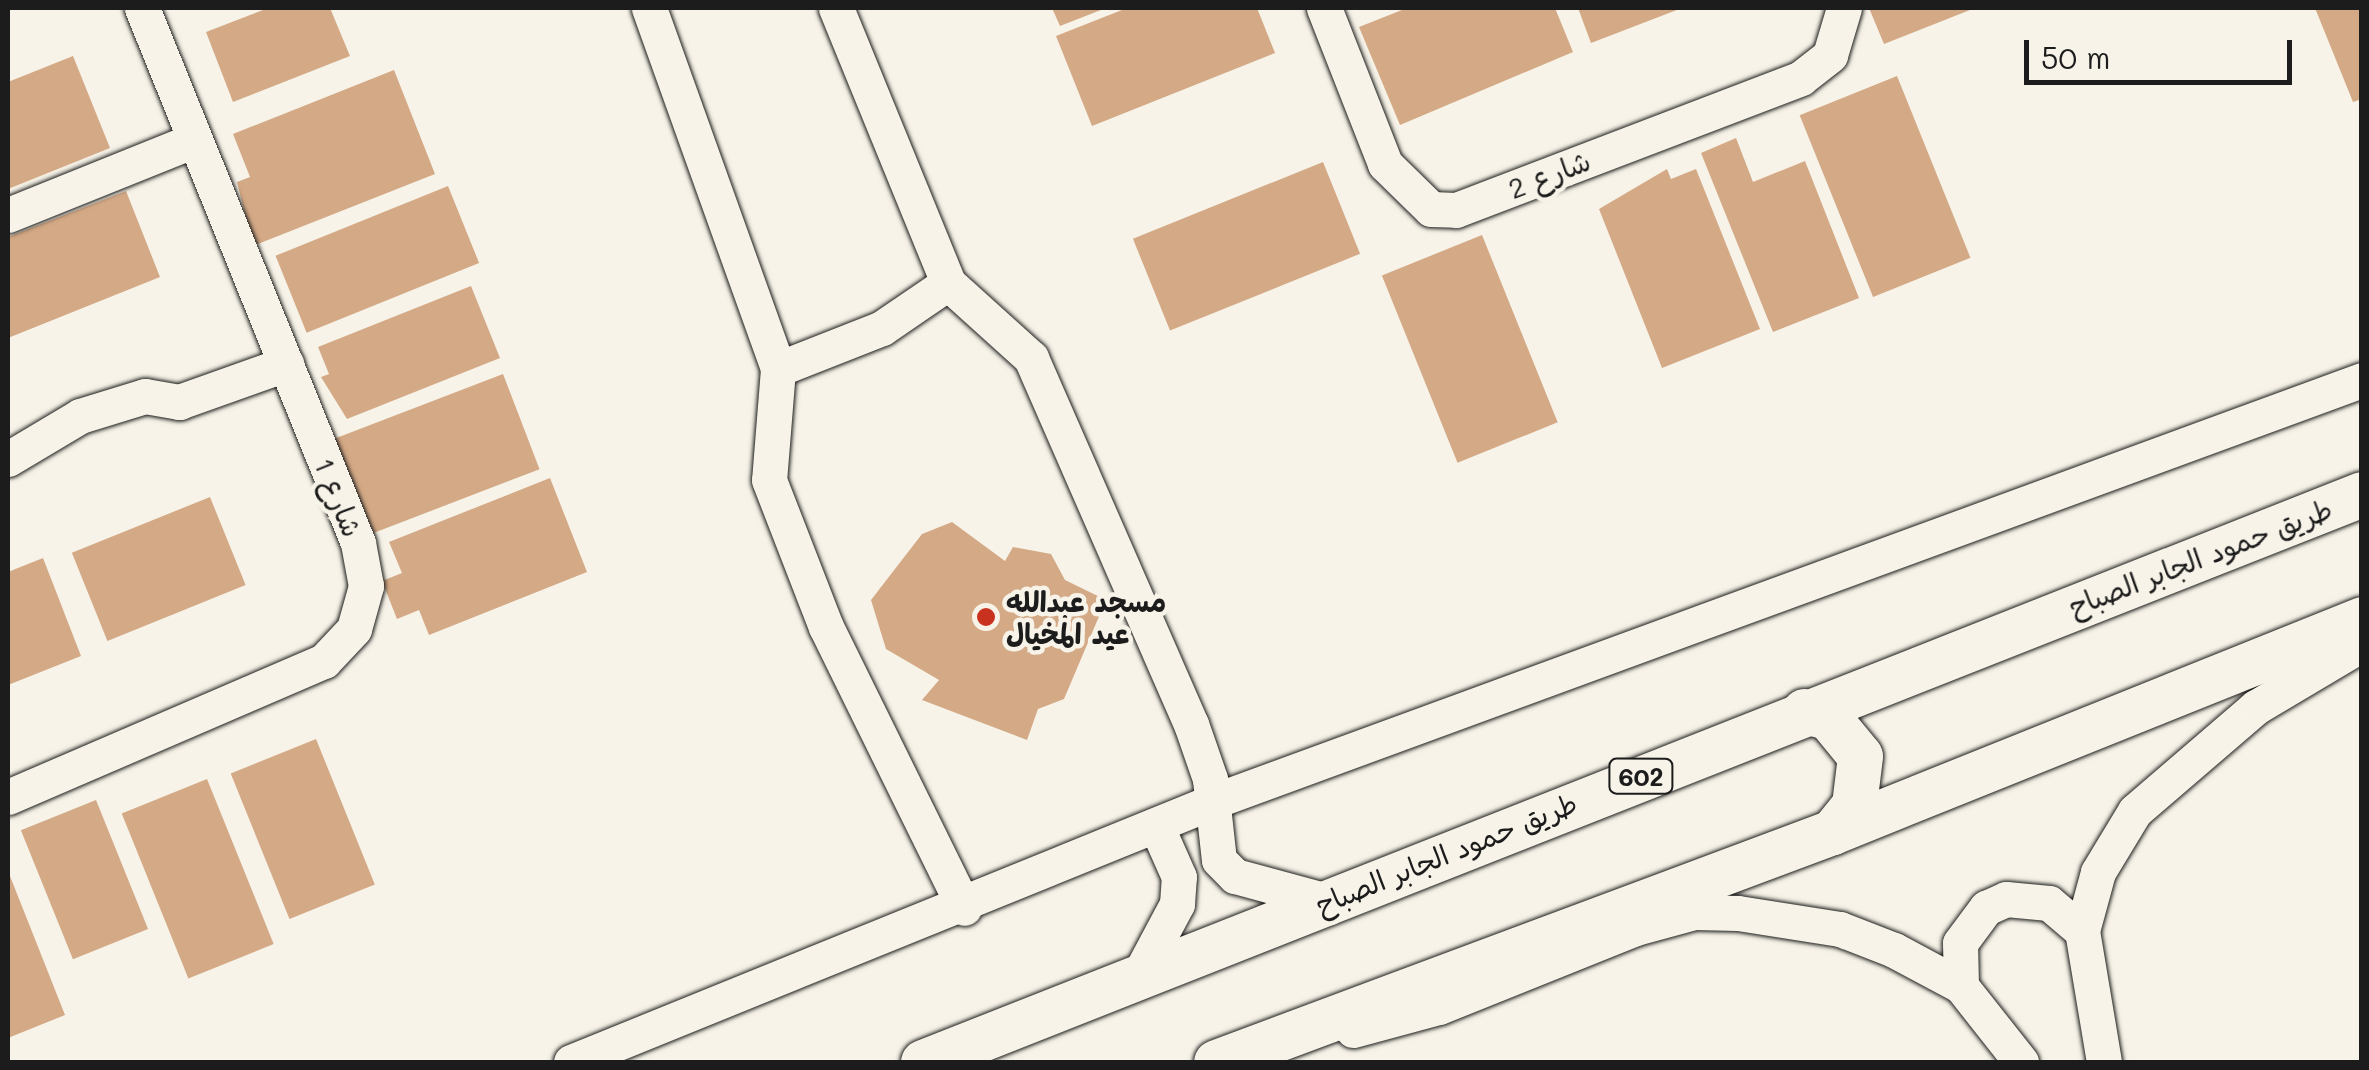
<!DOCTYPE html>
<meta charset="utf-8">
<style>
body{margin:0}
#map{position:relative;width:2369px;height:1070px;overflow:hidden;background:#f7f3e8;font-family:Mali,"Playpen Sans Arabic",sans-serif}
div>[style]{position:absolute}
.building>*{inset:0;background:#d4a986;transform-origin:0 0}
.roads{filter:drop-shadow(0 0 2px #1c1c1c) drop-shadow(0 0 2px #1c1c1c)}
.minor>*{height:35px;margin:-17.5px;padding:0 17.5px;transform-origin:17.5px;border-radius:17.5px;background:#f7f3e8}
.major>*{height:45px;margin:-22.5px;padding:0 22.5px;transform-origin:22.5px;border-radius:22.5px;background:#f7f3e8}
.dots>*{width:28px;height:28px;translate:-50% -50%;box-sizing:border-box;border:5px solid #f7f3e8;border-radius:50%}
span{translate:-50% -50%;white-space:nowrap;text-align:center;line-height:1.15;-webkit-text-stroke:9px #f7f3e8;paint-order:stroke}
.shield-label span{padding:2px 8px;background:#f7f3e8;border:2px solid;border-radius:8px;-webkit-text-stroke-width:0}
.shield-label{font-size:25px;color:#1c1c1c;font-weight:700}
.street-label{font-size:28px;color:#1c1c1c}
.poi-label{font-size:28px;color:#1c1c1c;font-weight:700}
.left{translate:0 -50%;text-align:left}
.frame{position:absolute;inset:0;border:10px solid #1c1c1c;pointer-events:none}
.scale{position:absolute;left:2024px;top:40px;width:268px;height:45px;box-sizing:border-box;border:5px solid #1c1c1c;border-top:0;padding-left:12px;font-size:30px;line-height:35px;white-space:nowrap;color:#1c1c1c;-webkit-text-stroke:8px #f7f3e8;paint-order:stroke}
</style>
<div id="map">
<div class="building">
<div style="clip-path:polygon(268px 8px,330px 8px,350px 56px,233px 102px,206px 32px)"></div>
<div style="clip-path:polygon(1052px 8px,1106px 8px,1060px 26px)"></div>
<div style="clip-path:polygon(1127px 8px,1257px 8px,1275px 53px,1092px 126px,1056px 36px)"></div>
<div style="clip-path:polygon(1407px 8px,1555px 8px,1573px 52px,1400px 125px,1359px 27px)"></div>
<div style="clip-path:polygon(1578px 8px,1682px 8px,1591px 43px)"></div>
<div style="clip-path:polygon(1869px 8px,1975px 8px,1884px 44px)"></div>
<div style="clip-path:polygon(2315px 8px,2362px 8px,2362px 99px,2353px 102px)"></div>
<div style="clip-path:polygon(73px 56px,110px 148px,8px 189px,8px 82px)"></div>
<div style="clip-path:polygon(394px 70px,435px 174px,253px 246px,237px 182px,250px 177px,233px 134px)"></div>
<div style="left:1897px;top:76px;width:196px;height:105px;rotate:68deg"></div>
<div style="clip-path:polygon(1736px 138px,1753px 182px,1805px 161px,1859px 298px,1773px 332px,1701px 153px)"></div>
<div style="left:1323px;top:162px;width:99px;height:205px;rotate:68deg"></div>
<div style="clip-path:polygon(1667px 169px,1671px 179px,1696px 169px,1760px 329px,1662px 368px,1599px 209px)"></div>
<div style="left:448px;top:186px;width:83px;height:186px;rotate:68deg"></div>
<div style="clip-path:polygon(126px 191px,160px 277px,8px 338px,8px 237px)"></div>
<div style="left:1482px;top:235px;width:202px;height:108px;rotate:68deg"></div>
<div style="clip-path:polygon(471px 286px,500px 358px,347px 419px,321px 377px,329px 374px,318px 347px)"></div>
<div style="left:503px;top:374px;width:102px;height:189px;rotate:69deg"></div>
<div style="clip-path:polygon(550px 478px,587px 572px,429px 635px,419px 610px,397px 619px,382px 581px,402px 573px,389px 542px)"></div>
<div style="left:210px;top:497px;width:95px;height:149px;rotate:68deg"></div>
<div style="clip-path:polygon(952px 522px,1005px 561px,1013px 547px,1051px 554px,1065px 580px,1106px 600px,1064px 699px,1038px 709px,1027px 740px,922px 700px,939px 680px,886px 649px,871px 600px,922px 534px)"></div>
<div style="clip-path:polygon(43px 558px,81px 656px,8px 685px,8px 572px)"></div>
<div style="left:316px;top:739px;width:157px;height:92px;rotate:68deg"></div>
<div style="left:207px;top:779px;width:178px;height:92px;rotate:68deg"></div>
<div style="left:96px;top:800px;width:139px;height:81px;rotate:68deg"></div>
<div style="clip-path:polygon(8px 871px,65px 1015px,8px 1038px)"></div>
</div>
<div class="roads">
<div class="minor">
<div style="left:649px;top:8px;width:383px;rotate:70.3deg"></div>
<div style="left:778px;top:369px;width:111px;rotate:94.6deg"></div>
<div style="left:769px;top:480px;width:158px;rotate:68.8deg"></div>
<div style="left:826px;top:627px;width:313px;rotate:63.8deg"></div>
<div style="left:836px;top:8px;width:297px;rotate:67.8deg"></div>
<div style="left:948px;top:283px;width:112px;rotate:42.1deg"></div>
<div style="left:1031px;top:358px;width:399px;rotate:66.4deg"></div>
<div style="left:1191px;top:724px;width:58px;rotate:70.9deg"></div>
<div style="left:1210px;top:779px;width:81px;rotate:83.7deg"></div>
<div style="left:1219px;top:860px;width:23px;rotate:45deg"></div>
<div style="left:1235px;top:876px;width:95px;rotate:15.2deg"></div>
<div style="left:1324px;top:8px;width:168px;rotate:68.6deg"></div>
<div style="left:1385px;top:164px;width:64px;rotate:44.4deg"></div>
<div style="left:1431px;top:209px;width:25px;rotate:2deg"></div>
<div style="left:1456px;top:210px;width:369px;rotate:-20.9deg"></div>
<div style="left:1801px;top:78px;width:37px;rotate:-38deg"></div>
<div style="left:1830px;top:55px;width:49px;rotate:-73.4deg"></div>
<div style="left:8px;top:215px;width:201px;rotate:-21.9deg"></div>
<div style="left:778px;top:369px;width:112px;rotate:-21.5deg"></div>
<div style="left:882px;top:328px;width:80px;rotate:-34.3deg"></div>
<div style="left:8px;top:459px;width:84px;rotate:-30.8deg"></div>
<div style="left:80px;top:416px;width:68px;rotate:-17.1deg"></div>
<div style="left:145px;top:396px;width:35px;rotate:10deg"></div>
<div style="left:179px;top:402px;width:114px;rotate:-19.6deg"></div>
<div style="left:8px;top:797px;width:344px;rotate:-23.3deg"></div>
<div style="left:324px;top:661px;width:44px;rotate:-46.8deg"></div>
<div style="left:354px;top:629px;width:45px;rotate:-74.4deg"></div>
<div style="left:366px;top:586px;width:44px;rotate:-100.5deg"></div>
<div style="left:358px;top:543px;width:577px;rotate:-111.99deg"></div>
<div style="left:1138px;top:977px;width:83px;rotate:-61.9deg"></div>
<div style="left:1177px;top:904px;width:27px;rotate:-86deg"></div>
<div style="left:1179px;top:877px;width:57px;rotate:-113.9deg"></div>
<div style="left:1961px;top:986px;width:43px;rotate:-91.3deg"></div>
<div style="left:1960px;top:943px;width:44px;rotate:-53.4deg"></div>
<div style="left:1986px;top:908px;width:22px;rotate:-24deg"></div>
<div style="left:2006px;top:899px;width:43px;rotate:5.3deg"></div>
<div style="left:2049px;top:903px;width:43px;rotate:40.3deg"></div>
<div style="left:1353px;top:1030px;width:89px;rotate:-15deg"></div>
<div style="left:1439px;top:1007px;width:212px;rotate:-21.9deg"></div>
<div style="left:1636px;top:928px;width:60px;rotate:-15.4deg"></div>
<div style="left:1694px;top:912px;width:44px;rotate:1.3deg"></div>
<div style="left:1738px;top:913px;width:103px;rotate:8.9deg"></div>
<div style="left:1840px;top:929px;width:58px;rotate:21.3deg"></div>
<div style="left:1894px;top:950px;width:76px;rotate:28.2deg"></div>
<div style="left:1961px;top:986px;width:97px;rotate:51.7deg"></div>
<div style="left:571px;top:1062px;width:694px;rotate:-22.09deg"></div>
<div style="left:1214px;top:801px;width:1223px;rotate:-20.14deg"></div>
<div style="left:2104px;top:1062px;width:133px;rotate:-99.5deg"></div>
<div style="left:2082px;top:931px;width:61px;rotate:-74.8deg"></div>
<div style="left:2098px;top:872px;width:71px;rotate:-58.8deg"></div>
<div style="left:2135px;top:811px;width:160px;rotate:-40.7deg"></div>
<div style="left:2256px;top:707px;width:123px;rotate:-30.7deg"></div>
</div>
<div class="major">
<div style="left:1804px;top:711px;width:25px;rotate:14deg"></div>
<div style="left:1828px;top:717px;width:50px;rotate:50.6deg"></div>
<div style="left:1860px;top:756px;width:49px;rotate:97deg"></div>
<div style="left:1854px;top:805px;width:35px;rotate:129deg"></div>
<div style="left:923px;top:1062px;width:1547px;rotate:-21.54deg"></div>
<div style="left:1216px;top:1062px;width:658px;rotate:-20.47deg"></div>
<div style="left:1832px;top:832px;width:571px;rotate:-21.89deg"></div>
</div>
</div>
<div class="dots">
<div style="left:986px;top:617px;background:#c8321e"></div>
</div>
<div class="shield-label">
<span style="left:1641px;top:776px">602</span>
</div>
<div class="street-label">
<span style="left:1549px;top:174px;rotate:-21deg">شارع 2</span>
<span style="left:339px;top:497px;rotate:68deg">شارع 1</span>
<span style="left:2200px;top:557px;rotate:-21deg">طريق حمود الجابر الصباح</span>
<span style="left:1446px;top:853px;rotate:-22deg">طريق حمود الجابر الصباح</span>
</div>
<div class="poi-label">
<span class="left" style="left:1006px;top:617px">مسجد عبدالله<br>عيد المخيال</span>
</div>
<div class="frame"></div>
<div class="scale">50 m</div>
</div>
